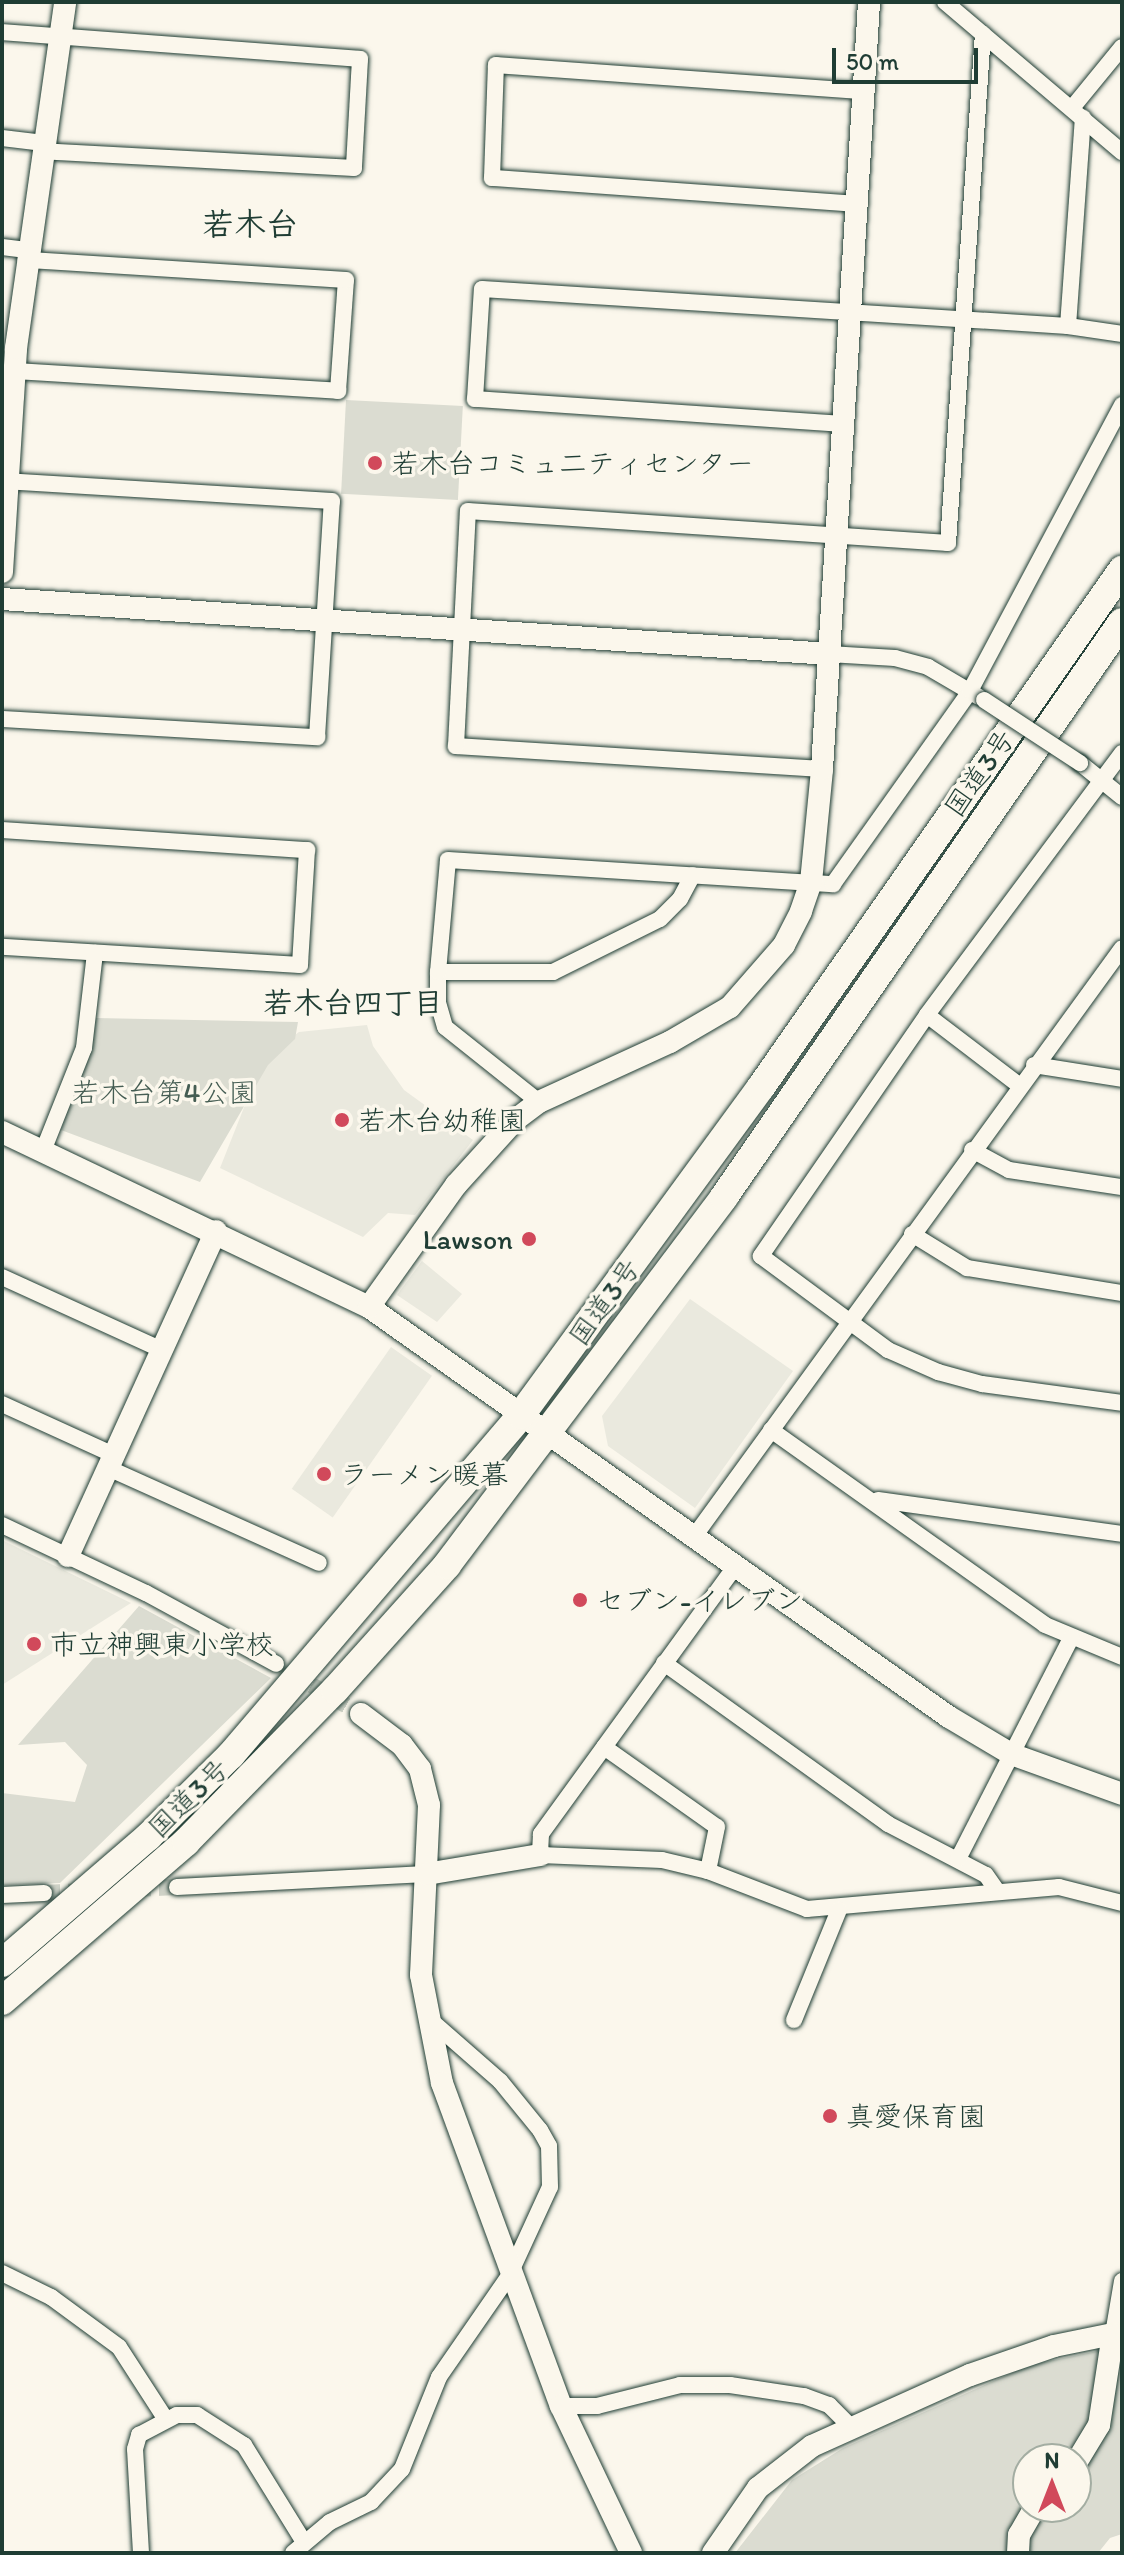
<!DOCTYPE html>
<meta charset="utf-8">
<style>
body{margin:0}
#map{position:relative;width:1124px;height:2555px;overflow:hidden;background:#fbf7ec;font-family:Itim,"Klee One",sans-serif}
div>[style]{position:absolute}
.built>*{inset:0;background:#eae9de;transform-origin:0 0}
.green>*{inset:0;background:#dbdcd1;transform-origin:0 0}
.street-tunnel>*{height:16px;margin-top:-8px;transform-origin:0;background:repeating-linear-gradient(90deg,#cfd2c7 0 16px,transparent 0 24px)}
.roads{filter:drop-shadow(0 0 2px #1f3d34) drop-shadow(0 0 2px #1f3d34)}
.street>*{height:16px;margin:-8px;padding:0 8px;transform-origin:8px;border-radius:8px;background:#fbf7ec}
.secondary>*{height:22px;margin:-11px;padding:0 11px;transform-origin:11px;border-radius:11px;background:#fbf7ec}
.highway>*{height:28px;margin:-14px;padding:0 14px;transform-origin:14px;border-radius:14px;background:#fbf7ec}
.bridges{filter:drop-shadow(0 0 2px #1f3d34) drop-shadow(0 0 2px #1f3d34)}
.street-bridge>*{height:16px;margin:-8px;padding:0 8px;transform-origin:8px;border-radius:8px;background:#fbf7ec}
.dots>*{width:22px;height:22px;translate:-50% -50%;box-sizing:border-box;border:4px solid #fbf7ec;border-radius:50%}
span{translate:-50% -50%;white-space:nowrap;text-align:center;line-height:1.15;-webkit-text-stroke:7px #fbf7ec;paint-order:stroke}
.poi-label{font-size:28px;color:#1f3d34}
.left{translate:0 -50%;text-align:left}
.right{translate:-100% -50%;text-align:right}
.street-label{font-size:28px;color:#1f3d34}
.park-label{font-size:28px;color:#455d53}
.neighbourhood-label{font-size:30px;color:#1f3d34;font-weight:700}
.quarter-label{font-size:32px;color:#1f3d34;font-weight:700}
.frame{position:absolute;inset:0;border:4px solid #1f3d34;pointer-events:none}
.north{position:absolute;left:1012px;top:2443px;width:80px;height:80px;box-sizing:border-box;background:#fbf7ec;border:2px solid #a3ada2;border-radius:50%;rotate:0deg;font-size:22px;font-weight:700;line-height:32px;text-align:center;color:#1f3d34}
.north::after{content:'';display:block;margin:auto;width:28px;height:36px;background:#d1495b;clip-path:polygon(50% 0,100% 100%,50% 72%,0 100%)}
.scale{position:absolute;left:832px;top:48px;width:146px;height:36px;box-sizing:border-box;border:4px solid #1f3d34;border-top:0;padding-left:10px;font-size:24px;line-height:28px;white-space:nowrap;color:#1f3d34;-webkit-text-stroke:6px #fbf7ec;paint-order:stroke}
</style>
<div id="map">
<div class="built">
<div style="clip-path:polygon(367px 1025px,373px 1046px,404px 1090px,473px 1140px,415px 1215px,388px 1213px,363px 1237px,220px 1168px,264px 1057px,299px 1032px)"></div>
<div style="clip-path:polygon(422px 1261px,462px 1294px,437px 1322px,397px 1295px)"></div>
<div style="clip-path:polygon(690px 1299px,793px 1371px,695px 1508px,608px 1446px,602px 1416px)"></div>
<div style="left:391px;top:1347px;width:50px;height:173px;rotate:35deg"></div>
<div style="clip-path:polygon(2px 1540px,131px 1603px,2px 1685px)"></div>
</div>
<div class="green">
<div style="left:346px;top:400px;width:117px;height:94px;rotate:3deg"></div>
<div style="clip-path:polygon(96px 1018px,298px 1022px,295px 1039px,268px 1065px,200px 1182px,61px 1130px)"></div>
<div style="clip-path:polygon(139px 1606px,271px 1678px,60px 1883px,2px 1885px,2px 1793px,75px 1802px,87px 1765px,65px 1742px,18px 1745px)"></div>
<div style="clip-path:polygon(evenodd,1122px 2346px,1122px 2534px,1110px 2538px,1098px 2553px,735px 2553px,792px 2480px,843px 2448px,1030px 2365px,1122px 2346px,1028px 2459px,1076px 2459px,1076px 2507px,1028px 2507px,1028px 2459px)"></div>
</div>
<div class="street-tunnel">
<div style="left:291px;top:1673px;width:81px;rotate:30.4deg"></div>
<div style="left:135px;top:1889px;width:42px;rotate:-2.7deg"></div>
<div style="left:44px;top:1893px;width:40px;rotate:-2.9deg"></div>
</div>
<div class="roads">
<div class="street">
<div style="left:945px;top:2px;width:232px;rotate:40.3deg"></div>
<div style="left:2px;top:32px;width:359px;rotate:4.3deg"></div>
<div style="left:360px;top:59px;width:109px;rotate:93.2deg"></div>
<div style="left:354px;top:168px;width:311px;rotate:-176.9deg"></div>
<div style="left:1072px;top:108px;width:79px;rotate:-50.7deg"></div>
<div style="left:2px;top:138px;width:42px;rotate:6.8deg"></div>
<div style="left:857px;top:204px;width:366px;rotate:-175.9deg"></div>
<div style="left:492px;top:178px;width:113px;rotate:-88deg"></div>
<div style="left:496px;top:65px;width:368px;rotate:4.1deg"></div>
<div style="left:2px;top:247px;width:25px;rotate:7deg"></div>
<div style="left:1068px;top:326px;width:209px;rotate:-85.9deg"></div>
<div style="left:15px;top:371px;width:324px;rotate:3.5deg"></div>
<div style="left:338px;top:391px;width:111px;rotate:-85.9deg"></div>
<div style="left:346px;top:280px;width:321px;rotate:-176.4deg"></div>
<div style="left:843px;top:424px;width:369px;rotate:-176.1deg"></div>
<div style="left:475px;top:399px;width:110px;rotate:-86.4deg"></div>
<div style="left:482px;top:289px;width:587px;rotate:3.61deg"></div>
<div style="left:1068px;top:326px;width:55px;rotate:8.4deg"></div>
<div style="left:829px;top:654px;width:66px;rotate:3.5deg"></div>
<div style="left:895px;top:658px;width:34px;rotate:15deg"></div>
<div style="left:928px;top:667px;width:59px;rotate:30.5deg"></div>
<div style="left:2px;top:719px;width:316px;rotate:3.3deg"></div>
<div style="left:317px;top:737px;width:236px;rotate:-86.4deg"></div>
<div style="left:332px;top:501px;width:325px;rotate:-176.5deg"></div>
<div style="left:1122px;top:753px;width:327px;rotate:126.7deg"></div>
<div style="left:927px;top:1015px;width:293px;rotate:124.6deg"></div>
<div style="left:761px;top:1256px;width:158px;rotate:36.5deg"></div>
<div style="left:888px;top:1350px;width:55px;rotate:23.7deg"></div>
<div style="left:938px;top:1372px;width:46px;rotate:15.3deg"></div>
<div style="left:982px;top:1384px;width:141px;rotate:7.7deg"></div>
<div style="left:1080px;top:763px;width:54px;rotate:39deg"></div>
<div style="left:822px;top:769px;width:367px;rotate:-176.4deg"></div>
<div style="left:456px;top:746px;width:235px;rotate:-87.1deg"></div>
<div style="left:468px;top:511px;width:481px;rotate:3.8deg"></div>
<div style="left:948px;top:543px;width:510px;rotate:-86.07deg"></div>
<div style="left:2px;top:830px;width:306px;rotate:3.8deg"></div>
<div style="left:307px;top:850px;width:115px;rotate:93.5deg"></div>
<div style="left:300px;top:965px;width:299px;rotate:-176.5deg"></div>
<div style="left:438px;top:972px;width:115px"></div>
<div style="left:553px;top:972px;width:119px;rotate:-26.4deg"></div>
<div style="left:660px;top:919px;width:28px;rotate:-45deg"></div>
<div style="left:680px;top:899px;width:27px;rotate:-62deg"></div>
<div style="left:927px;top:1015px;width:116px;rotate:37.3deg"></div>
<div style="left:1034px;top:1065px;width:89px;rotate:9deg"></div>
<div style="left:539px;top:1102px;width:120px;rotate:-141.4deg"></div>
<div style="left:445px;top:1027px;width:25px;rotate:-106deg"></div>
<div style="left:438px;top:1003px;width:31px;rotate:-90deg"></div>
<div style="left:438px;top:972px;width:112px;rotate:-84.9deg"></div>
<div style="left:448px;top:860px;width:386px;rotate:3.6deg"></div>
<div style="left:833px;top:884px;width:237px;rotate:-54.6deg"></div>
<div style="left:970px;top:691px;width:324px;rotate:-62deg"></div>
<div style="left:972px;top:1150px;width:42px;rotate:28.4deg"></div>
<div style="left:1009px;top:1170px;width:114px;rotate:8.6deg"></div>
<div style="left:43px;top:1151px;width:111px;rotate:-68.3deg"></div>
<div style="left:84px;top:1048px;width:96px;rotate:-83.4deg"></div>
<div style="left:912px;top:1234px;width:65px;rotate:31.7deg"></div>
<div style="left:967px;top:1268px;width:157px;rotate:9.2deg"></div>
<div style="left:2px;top:1277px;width:176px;rotate:24.5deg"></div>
<div style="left:2px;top:1404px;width:123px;rotate:24.5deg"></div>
<div style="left:771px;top:1430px;width:336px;rotate:35.4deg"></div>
<div style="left:1045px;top:1625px;width:83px;rotate:22.6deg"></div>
<div style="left:108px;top:1468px;width:231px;rotate:24.2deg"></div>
<div style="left:878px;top:1500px;width:246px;rotate:7.9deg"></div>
<div style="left:2px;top:1525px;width:159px;rotate:25.3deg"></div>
<div style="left:146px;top:1593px;width:148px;rotate:28.6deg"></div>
<div style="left:696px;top:1534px;width:724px;rotate:-53.98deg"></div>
<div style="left:737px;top:1564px;width:334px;rotate:126deg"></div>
<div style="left:541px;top:1834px;width:21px;rotate:93deg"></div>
<div style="left:540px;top:1855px;width:122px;rotate:2.3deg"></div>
<div style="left:662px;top:1860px;width:47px;rotate:13.4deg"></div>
<div style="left:708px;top:1871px;width:106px;rotate:21deg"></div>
<div style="left:807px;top:1909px;width:253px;rotate:-5deg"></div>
<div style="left:1059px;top:1887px;width:65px;rotate:14.3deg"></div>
<div style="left:664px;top:1663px;width:276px;rotate:35.7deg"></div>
<div style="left:888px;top:1824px;width:110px;rotate:27.5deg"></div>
<div style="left:986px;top:1875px;width:19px;rotate:55deg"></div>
<div style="left:604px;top:1747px;width:138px;rotate:35.3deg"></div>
<div style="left:717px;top:1827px;width:45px;rotate:101.6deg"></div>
<div style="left:958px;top:1859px;width:248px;rotate:-62.9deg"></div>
<div style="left:177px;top:1887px;width:249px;rotate:-3deg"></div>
<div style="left:2px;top:1895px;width:42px;rotate:-2.7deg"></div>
<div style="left:794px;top:2020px;width:119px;rotate:-67.8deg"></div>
<div style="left:2px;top:2273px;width:55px;rotate:26.1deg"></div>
<div style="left:51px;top:2297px;width:84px;rotate:36.3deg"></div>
<div style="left:119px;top:2347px;width:85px;rotate:57.1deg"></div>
<div style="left:1122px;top:2281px;width:54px;rotate:99.6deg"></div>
<div style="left:1113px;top:2334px;width:9px;rotate:-13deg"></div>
<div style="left:561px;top:2406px;width:36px"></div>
<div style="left:597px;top:2406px;width:86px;rotate:-14.2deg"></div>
<div style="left:680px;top:2385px;width:50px"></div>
<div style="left:730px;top:2385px;width:75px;rotate:8.5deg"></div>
<div style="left:804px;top:2396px;width:27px;rotate:20deg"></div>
<div style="left:829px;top:2405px;width:31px;rotate:45deg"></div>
<div style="left:141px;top:2553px;width:104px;rotate:-93.3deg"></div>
<div style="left:135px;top:2449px;width:15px;rotate:-74deg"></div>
<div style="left:139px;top:2435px;width:43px;rotate:-27.8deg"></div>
<div style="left:177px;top:2415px;width:20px"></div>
<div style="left:197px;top:2415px;width:56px;rotate:32.6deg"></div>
<div style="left:244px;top:2445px;width:114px;rotate:58.3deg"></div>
<div style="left:293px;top:2553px;width:48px;rotate:-40deg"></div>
<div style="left:330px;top:2522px;width:46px;rotate:-26deg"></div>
<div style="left:371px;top:2502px;width:45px;rotate:-46.8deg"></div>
<div style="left:402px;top:2469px;width:99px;rotate:-68.1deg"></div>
<div style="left:439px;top:2377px;width:123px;rotate:-55.3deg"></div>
<div style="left:509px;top:2276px;width:98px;rotate:-65.3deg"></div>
<div style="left:550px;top:2187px;width:41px;rotate:-91.4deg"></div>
<div style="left:549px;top:2146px;width:18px;rotate:-119deg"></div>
<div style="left:540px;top:2130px;width:63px;rotate:-129.2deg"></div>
<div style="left:500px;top:2081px;width:96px;rotate:-138.8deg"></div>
</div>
<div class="secondary">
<div style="left:2px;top:572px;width:224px;rotate:-86.4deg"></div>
<div style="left:16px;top:348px;width:349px;rotate:-81.9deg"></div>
<div style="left:2px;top:599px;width:829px;rotate:3.8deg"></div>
<div style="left:2px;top:1132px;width:407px;rotate:25.5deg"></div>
<div style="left:369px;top:1307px;width:710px;rotate:35.26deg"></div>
<div style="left:949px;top:1717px;width:72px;rotate:30.8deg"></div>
<div style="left:1011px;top:1754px;width:118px;rotate:19.8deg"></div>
<div style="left:369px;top:1307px;width:150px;rotate:-54.5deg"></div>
<div style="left:456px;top:1185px;width:88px;rotate:-47.8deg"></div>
<div style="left:515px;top:1120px;width:30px;rotate:-37deg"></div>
<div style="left:539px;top:1102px;width:144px;rotate:-24.6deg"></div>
<div style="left:670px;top:1042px;width:69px;rotate:-30.3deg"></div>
<div style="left:730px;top:1007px;width:82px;rotate:-48.9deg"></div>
<div style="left:784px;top:945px;width:38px;rotate:-63deg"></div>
<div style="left:801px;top:911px;width:31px;rotate:-71deg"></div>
<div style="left:811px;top:882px;width:114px;rotate:-84.4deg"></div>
<div style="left:822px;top:769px;width:768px;rotate:-86.49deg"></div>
<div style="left:68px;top:1556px;width:357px;rotate:-65.5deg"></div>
<div style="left:361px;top:1714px;width:51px;rotate:37.1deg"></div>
<div style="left:402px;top:1745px;width:30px;rotate:53deg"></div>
<div style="left:420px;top:1769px;width:37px;rotate:76deg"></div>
<div style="left:429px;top:1805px;width:170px;rotate:92.7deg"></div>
<div style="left:421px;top:1975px;width:110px;rotate:79deg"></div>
<div style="left:442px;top:2083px;width:344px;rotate:69.8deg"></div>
<div style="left:561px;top:2406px;width:163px;rotate:64.5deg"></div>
<div style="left:426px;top:1874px;width:116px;rotate:-9.5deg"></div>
<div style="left:713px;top:2553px;width:79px;rotate:-55.3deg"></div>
<div style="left:758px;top:2488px;width:68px;rotate:-37.9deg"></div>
<div style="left:812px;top:2446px;width:173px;rotate:-24.2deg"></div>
<div style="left:970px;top:2375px;width:89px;rotate:-19deg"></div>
<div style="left:1054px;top:2346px;width:60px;rotate:-11.5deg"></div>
<div style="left:1113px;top:2334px;width:92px;rotate:98.7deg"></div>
<div style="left:1099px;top:2425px;width:44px;rotate:121.2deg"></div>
<div style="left:1018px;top:2553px;width:18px;rotate:-87deg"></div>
<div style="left:1019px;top:2535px;width:32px;rotate:-60deg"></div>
</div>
<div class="highway">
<div style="left:2px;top:1963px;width:193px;rotate:-40.8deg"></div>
<div style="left:148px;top:1837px;width:117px;rotate:-44.7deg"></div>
<div style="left:231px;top:1755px;width:447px;rotate:-49.5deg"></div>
<div style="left:521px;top:1415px;width:406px;rotate:-53.8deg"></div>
<div style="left:761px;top:1087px;width:631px;rotate:-55.07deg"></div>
<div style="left:2px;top:2001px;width:243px;rotate:-40.8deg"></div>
<div style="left:186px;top:1842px;width:213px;rotate:-45.6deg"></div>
<div style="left:335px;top:1690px;width:168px;rotate:-48.1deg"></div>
<div style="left:447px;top:1565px;width:461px;rotate:-53deg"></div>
<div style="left:724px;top:1197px;width:699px;rotate:-55.31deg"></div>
</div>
</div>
<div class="bridges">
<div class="street-bridge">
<div style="left:984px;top:700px;width:115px;rotate:33.3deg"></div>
</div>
</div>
<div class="dots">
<div style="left:375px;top:463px;background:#d1495b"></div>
<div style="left:342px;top:1120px;background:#d1495b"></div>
<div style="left:529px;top:1239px;background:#d1495b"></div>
<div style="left:324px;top:1474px;background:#d1495b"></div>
<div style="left:580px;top:1600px;background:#d1495b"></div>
<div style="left:34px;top:1644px;background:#d1495b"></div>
<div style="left:830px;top:2116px;background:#d1495b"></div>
</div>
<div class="poi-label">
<span class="left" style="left:391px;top:463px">若木台コミュ二ティセンター</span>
<span class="left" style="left:358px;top:1120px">若木台幼稚園</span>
<span class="right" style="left:513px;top:1239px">Lawson</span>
<span class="left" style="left:340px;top:1474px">ラーメン暖暮</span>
<span class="left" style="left:596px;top:1600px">セブン-イレブン</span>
<span class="left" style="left:50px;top:1644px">市立神興東小学校</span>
<span class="left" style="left:846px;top:2116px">真愛保育園</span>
</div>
<div class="street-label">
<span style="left:979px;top:773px;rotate:-55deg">国道3号</span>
<span style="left:604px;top:1302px;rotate:-54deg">国道3号</span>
<span style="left:188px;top:1798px;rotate:-44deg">国道3号</span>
</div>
<div class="park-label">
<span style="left:164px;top:1092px">若木台第4公園</span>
</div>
<div class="neighbourhood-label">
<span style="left:353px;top:1003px">若木台四丁目</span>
</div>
<div class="quarter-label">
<span style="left:250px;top:224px">若木台</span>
</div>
<div class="frame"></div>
<div class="north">N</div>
<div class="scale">50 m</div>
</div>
